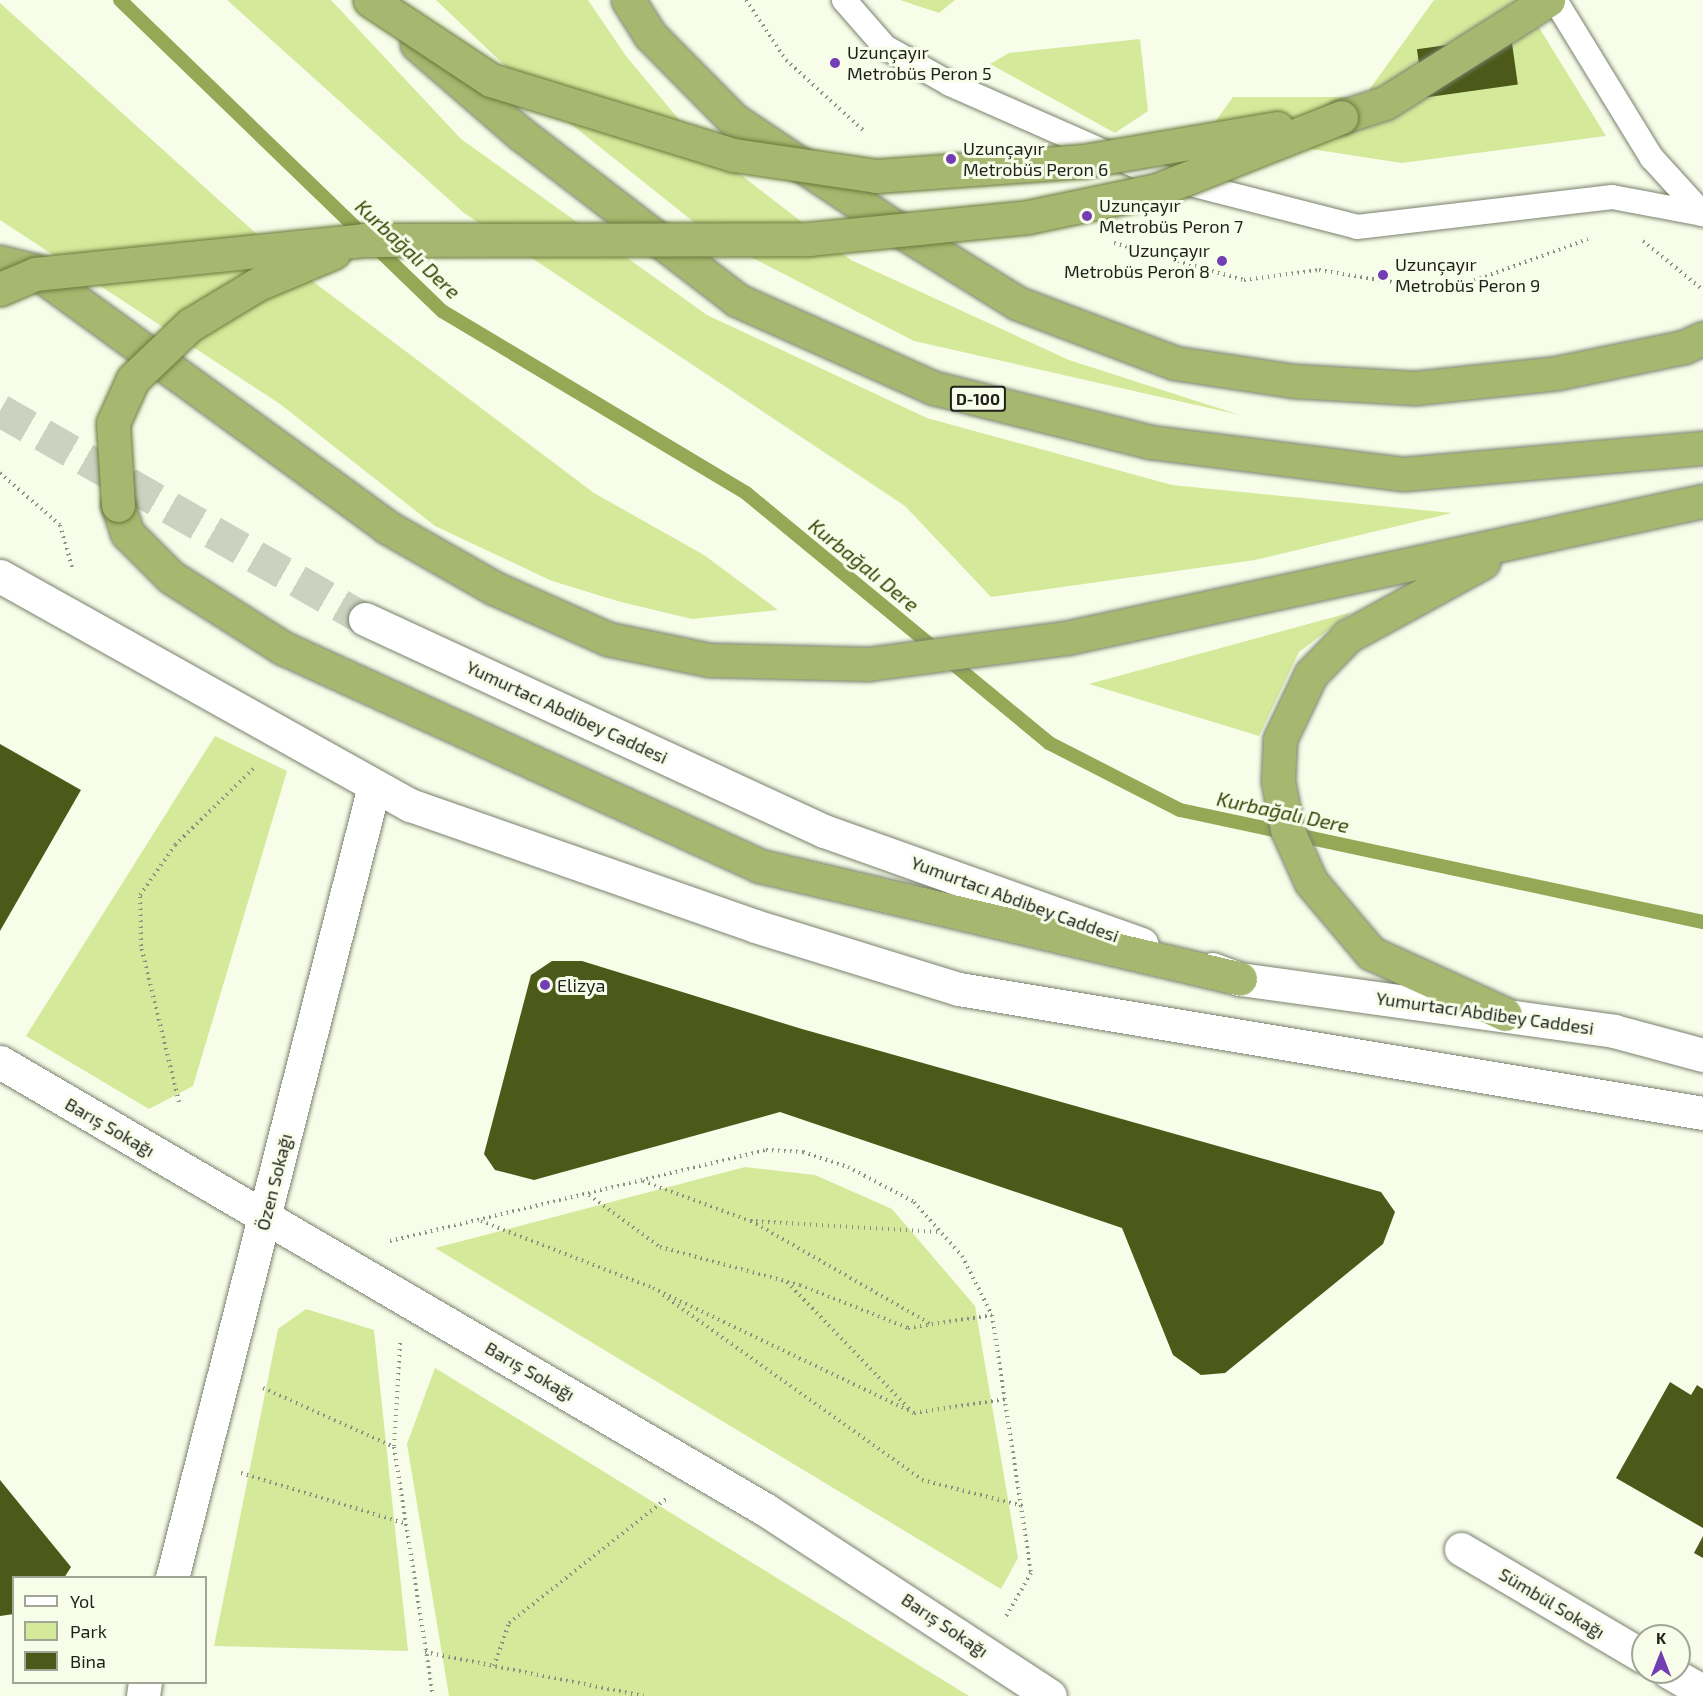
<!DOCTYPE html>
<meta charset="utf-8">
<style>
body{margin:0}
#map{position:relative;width:1703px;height:1696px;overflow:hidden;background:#f7fde9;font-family:"Exo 2",sans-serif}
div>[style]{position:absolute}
.green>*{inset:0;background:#d5e99b}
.stream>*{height:14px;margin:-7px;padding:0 7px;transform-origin:7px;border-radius:7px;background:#94a855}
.building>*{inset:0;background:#4c5919;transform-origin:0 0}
.secondary-tunnel>*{height:33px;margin-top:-16.5px;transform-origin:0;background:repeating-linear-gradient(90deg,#ccd1c0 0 33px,transparent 0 49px)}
.path>*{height:4px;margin-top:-2px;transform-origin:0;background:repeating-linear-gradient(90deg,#8c9083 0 1.5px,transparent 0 6px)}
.roads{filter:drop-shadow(0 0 2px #7b816e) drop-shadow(0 0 2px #7b816e)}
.service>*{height:24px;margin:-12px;padding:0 12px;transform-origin:12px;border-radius:12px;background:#fff}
.minor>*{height:33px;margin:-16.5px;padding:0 16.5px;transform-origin:16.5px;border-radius:16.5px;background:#fff}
.secondary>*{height:33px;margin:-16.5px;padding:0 16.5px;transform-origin:16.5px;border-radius:16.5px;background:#fff}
.trunk>*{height:33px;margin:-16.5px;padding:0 16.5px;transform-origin:16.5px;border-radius:16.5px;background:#a6b76f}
.bridges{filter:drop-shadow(0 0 2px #68773a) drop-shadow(0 0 2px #68773a)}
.trunk-bridge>*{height:33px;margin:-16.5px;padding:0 16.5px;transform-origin:16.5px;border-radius:16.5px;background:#a6b76f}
.dots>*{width:16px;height:16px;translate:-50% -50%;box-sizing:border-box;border:3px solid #f7fde9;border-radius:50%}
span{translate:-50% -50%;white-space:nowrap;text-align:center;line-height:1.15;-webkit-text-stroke:6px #f7fde9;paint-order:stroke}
.shield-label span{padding:2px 4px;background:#f7fde9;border:2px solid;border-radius:4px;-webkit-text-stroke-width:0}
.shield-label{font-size:16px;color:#1f211a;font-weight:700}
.poi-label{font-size:18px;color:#1f211a}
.left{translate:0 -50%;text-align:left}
.right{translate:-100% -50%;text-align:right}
.street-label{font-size:18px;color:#1f211a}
.water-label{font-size:20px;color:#364100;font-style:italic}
.legend{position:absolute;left:12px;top:1576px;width:195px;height:108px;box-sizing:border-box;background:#f7fde9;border:2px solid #a1a596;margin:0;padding:8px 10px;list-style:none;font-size:18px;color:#1f211a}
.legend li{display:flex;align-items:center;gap:12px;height:30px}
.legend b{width:30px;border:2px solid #a1a596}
.north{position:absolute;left:1631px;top:1624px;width:60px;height:60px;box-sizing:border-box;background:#f7fde9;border:2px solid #a1a596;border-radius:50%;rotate:0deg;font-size:16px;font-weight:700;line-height:24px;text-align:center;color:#1f211a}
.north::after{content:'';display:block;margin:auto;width:21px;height:27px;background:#733db4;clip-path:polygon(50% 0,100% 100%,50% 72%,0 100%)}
</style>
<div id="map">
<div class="green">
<div style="clip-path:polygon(227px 0,331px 0,461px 139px,707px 315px,927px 418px,1172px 485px,1452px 513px,1255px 560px,991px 597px,905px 506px,464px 213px)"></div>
<div style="clip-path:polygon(436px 0,588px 0,626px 56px,697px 141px,851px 260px,1069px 360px,1240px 415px,914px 341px,714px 238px,542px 101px)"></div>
<div style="clip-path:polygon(900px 0,955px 0,939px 13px)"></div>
<div style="clip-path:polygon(1434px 0,1522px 0,1606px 136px,1402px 163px,1207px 133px,1233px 97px,1364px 97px)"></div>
<div style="clip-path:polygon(0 3px,291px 265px,594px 493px,704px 555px,778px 610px,692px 619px,621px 602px,552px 581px,435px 526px,280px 404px,0 220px)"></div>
<div style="clip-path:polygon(1140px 39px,1148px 111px,1115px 133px,990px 64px,1009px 53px)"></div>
<div style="clip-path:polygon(1352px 612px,1299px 652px,1259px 736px,1089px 684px)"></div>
<div style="clip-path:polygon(215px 736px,287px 771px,193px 1086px,149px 1109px,26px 1036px)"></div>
<div style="clip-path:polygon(745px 1167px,815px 1175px,892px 1209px,975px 1306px,1018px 1558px,1001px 1589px,435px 1248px)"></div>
<div style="clip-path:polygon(306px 1309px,374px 1330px,408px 1651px,214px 1646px,278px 1329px)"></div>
<div style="clip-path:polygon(435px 1368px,969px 1696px,449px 1696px,407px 1444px)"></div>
</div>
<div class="stream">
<div style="left:120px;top:0;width:448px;rotate:44deg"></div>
<div style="left:442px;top:311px;width:354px;rotate:30.9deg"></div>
<div style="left:746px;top:493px;width:393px;rotate:39.5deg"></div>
<div style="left:1049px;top:743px;width:147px;rotate:27.1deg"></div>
<div style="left:1180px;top:810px;width:535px;rotate:12.09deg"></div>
</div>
<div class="building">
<div style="left:1511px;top:36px;width:49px;height:95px;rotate:82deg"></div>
<div style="clip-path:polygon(0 744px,81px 790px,0 931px)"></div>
<div style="clip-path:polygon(552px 961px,582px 961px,802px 1029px,1381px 1192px,1395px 1212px,1383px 1244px,1225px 1373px,1201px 1375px,1173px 1355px,1122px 1228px,780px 1112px,534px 1180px,495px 1170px,484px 1154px,531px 975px)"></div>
<div style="clip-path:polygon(1670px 1382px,1691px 1395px,1697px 1385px,1703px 1389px,1703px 1528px,1616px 1478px)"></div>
<div style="clip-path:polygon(0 1480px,71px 1567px,64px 1578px,14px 1578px,14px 1614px,0 1616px)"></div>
<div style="clip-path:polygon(1703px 1536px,1703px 1558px,1694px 1553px)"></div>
</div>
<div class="secondary-tunnel">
<div style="left:0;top:410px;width:421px;rotate:29.8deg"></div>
</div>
<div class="path">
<div style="left:746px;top:0;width:72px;rotate:56.3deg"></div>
<div style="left:786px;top:60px;width:105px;rotate:42.3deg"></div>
<div style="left:1643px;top:241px;width:77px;rotate:39.2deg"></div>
<div style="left:1114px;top:243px;width:135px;rotate:15.9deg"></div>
<div style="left:1244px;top:280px;width:76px;rotate:-7.6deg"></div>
<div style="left:1319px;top:270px;width:129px;rotate:9.4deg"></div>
<div style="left:1446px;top:291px;width:151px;rotate:-20.1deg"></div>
<div style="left:0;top:473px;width:79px;rotate:40.9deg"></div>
<div style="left:60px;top:525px;width:47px;rotate:73.9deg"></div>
<div style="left:179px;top:1102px;width:161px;rotate:-103.7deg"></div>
<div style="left:141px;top:946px;width:51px;rotate:-91.1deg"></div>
<div style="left:140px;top:895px;width:61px;rotate:-55deg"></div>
<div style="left:175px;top:845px;width:113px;rotate:-44.3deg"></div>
<div style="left:643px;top:1181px;width:114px;rotate:20.5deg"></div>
<div style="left:750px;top:1221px;width:190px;rotate:3.3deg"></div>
<div style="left:589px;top:1195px;width:88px;rotate:36.2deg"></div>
<div style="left:660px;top:1247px;width:145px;rotate:15.2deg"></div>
<div style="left:800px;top:1285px;width:116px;rotate:21.7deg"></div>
<div style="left:908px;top:1328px;width:85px;rotate:-8.8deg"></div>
<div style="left:481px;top:1221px;width:185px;rotate:21.3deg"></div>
<div style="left:653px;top:1288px;width:289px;rotate:25.6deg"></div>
<div style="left:914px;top:1413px;width:93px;rotate:-8.7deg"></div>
<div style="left:751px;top:1221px;width:207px;rotate:29.8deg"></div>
<div style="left:390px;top:1241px;width:387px;rotate:-13.6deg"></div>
<div style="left:766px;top:1150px;width:37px;rotate:3deg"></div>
<div style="left:803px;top:1152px;width:47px;rotate:18.4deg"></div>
<div style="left:848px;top:1167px;width:75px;rotate:27.9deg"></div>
<div style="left:914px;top:1202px;width:72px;rotate:48.4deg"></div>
<div style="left:962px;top:1256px;width:66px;rotate:63deg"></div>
<div style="left:992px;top:1315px;width:261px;rotate:81.4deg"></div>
<div style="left:1031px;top:1573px;width:52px;rotate:120deg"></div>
<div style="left:787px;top:1282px;width:179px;rotate:46.1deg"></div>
<div style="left:663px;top:1295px;width:318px;rotate:35.5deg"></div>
<div style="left:922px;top:1480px;width:104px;rotate:14.4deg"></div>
<div style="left:400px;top:1343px;width:104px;rotate:93.3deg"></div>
<div style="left:394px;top:1447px;width:252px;rotate:81.1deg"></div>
<div style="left:263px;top:1388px;width:144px;rotate:24.2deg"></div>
<div style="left:241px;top:1473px;width:170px;rotate:17.1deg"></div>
<div style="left:425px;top:1652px;width:223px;rotate:11.4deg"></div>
<div style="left:494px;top:1666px;width:46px;rotate:-70.8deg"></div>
<div style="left:509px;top:1623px;width:200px;rotate:-38.3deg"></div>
</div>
<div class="roads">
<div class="service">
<div style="left:844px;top:0;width:62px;rotate:48.9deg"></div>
<div style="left:885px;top:47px;width:75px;rotate:29.6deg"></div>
<div style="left:950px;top:84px;width:228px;rotate:23.8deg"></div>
<div style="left:1159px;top:176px;width:204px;rotate:14.4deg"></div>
<div style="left:1357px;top:227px;width:257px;rotate:-6.7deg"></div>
<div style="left:1612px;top:197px;width:93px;rotate:10.6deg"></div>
<div style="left:1555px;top:0;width:185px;rotate:58.5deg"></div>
<div style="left:1652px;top:158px;width:76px;rotate:47.7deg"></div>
</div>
<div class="minor">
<div style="left:0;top:1062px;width:887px;rotate:30.32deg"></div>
<div style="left:766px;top:1510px;width:339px;rotate:33.2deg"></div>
<div style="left:1461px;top:1549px;width:211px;rotate:30.5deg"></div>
<div style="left:172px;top:1578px;width:817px;rotate:-75.69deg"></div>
<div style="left:1669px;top:1672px;width:39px;rotate:30deg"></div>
<div style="left:143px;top:1696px;width:14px;rotate:-82deg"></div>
</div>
<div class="secondary">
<div style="left:0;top:576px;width:470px;rotate:29.2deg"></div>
<div style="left:410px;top:805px;width:366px;rotate:19.3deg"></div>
<div style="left:755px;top:926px;width:214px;rotate:17.2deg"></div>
<div style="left:959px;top:989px;width:754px;rotate:9.46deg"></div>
<div style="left:365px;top:619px;width:506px;rotate:24.79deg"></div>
<div style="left:824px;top:831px;width:337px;rotate:19.6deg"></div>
<div style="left:1212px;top:969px;width:30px;rotate:20deg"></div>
<div style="left:1240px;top:979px;width:378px;rotate:7.9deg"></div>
<div style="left:1614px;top:1031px;width:92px;rotate:15.1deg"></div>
</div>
<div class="trunk">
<div style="left:628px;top:0;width:41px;rotate:57.8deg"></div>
<div style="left:650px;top:35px;width:120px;rotate:45.3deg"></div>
<div style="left:734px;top:120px;width:191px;rotate:33.7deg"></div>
<div style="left:893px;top:226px;width:146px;rotate:31.8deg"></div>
<div style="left:1017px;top:303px;width:169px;rotate:20.8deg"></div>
<div style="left:1175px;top:363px;width:120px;rotate:8.6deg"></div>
<div style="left:1294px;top:381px;width:121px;rotate:3.3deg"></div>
<div style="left:1415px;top:388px;width:143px;rotate:-6deg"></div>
<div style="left:1557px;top:373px;width:130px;rotate:-11.6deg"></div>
<div style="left:1684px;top:347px;width:21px;rotate:-25deg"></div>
<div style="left:417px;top:44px;width:138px;rotate:40.9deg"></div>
<div style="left:521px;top:134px;width:272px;rotate:37.5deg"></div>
<div style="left:737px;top:300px;width:216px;rotate:24.1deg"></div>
<div style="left:934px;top:388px;width:223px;rotate:14deg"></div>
<div style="left:1150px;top:442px;width:256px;rotate:7.2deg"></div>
<div style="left:1404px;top:474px;width:300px;rotate:-5deg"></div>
<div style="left:1341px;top:117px;width:46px;rotate:-17.7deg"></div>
<div style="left:1385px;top:103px;width:193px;rotate:-32.3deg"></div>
<div style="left:0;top:262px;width:36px;rotate:14deg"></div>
<div style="left:35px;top:271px;width:435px;rotate:36deg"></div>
<div style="left:387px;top:527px;width:123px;rotate:29.7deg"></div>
<div style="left:494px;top:588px;width:125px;rotate:24.1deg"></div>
<div style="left:608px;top:639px;width:103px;rotate:11.7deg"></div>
<div style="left:709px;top:660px;width:159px;rotate:1.4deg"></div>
<div style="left:868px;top:664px;width:200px;rotate:-7.5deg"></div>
<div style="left:1066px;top:638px;width:652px;rotate:-12.14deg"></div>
<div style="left:118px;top:505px;width:29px;rotate:72deg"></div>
<div style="left:127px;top:533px;width:62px;rotate:45deg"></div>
<div style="left:171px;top:577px;width:133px;rotate:32.4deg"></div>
<div style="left:283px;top:648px;width:524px;rotate:24.56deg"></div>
<div style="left:760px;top:866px;width:493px;rotate:13.2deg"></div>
<div style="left:1483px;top:562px;width:154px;rotate:151.3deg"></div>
<div style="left:1348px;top:636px;width:53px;rotate:134.2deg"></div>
<div style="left:1311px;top:674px;width:72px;rotate:115.5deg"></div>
<div style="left:1280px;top:739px;width:42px;rotate:92.7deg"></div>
<div style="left:1278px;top:781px;width:49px;rotate:79.4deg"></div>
<div style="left:1287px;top:829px;width:58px;rotate:65.6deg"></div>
<div style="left:1311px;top:882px;width:93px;rotate:49.8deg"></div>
<div style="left:1371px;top:953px;width:147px;rotate:24.5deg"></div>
</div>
</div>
<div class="bridges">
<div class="trunk-bridge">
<div style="left:370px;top:0;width:145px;rotate:33.5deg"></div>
<div style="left:491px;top:80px;width:254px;rotate:17.2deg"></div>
<div style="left:734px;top:155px;width:144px;rotate:8.4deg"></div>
<div style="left:876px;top:176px;width:209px;rotate:-4.1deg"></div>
<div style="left:1084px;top:161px;width:196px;rotate:-9.7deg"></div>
<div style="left:0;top:289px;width:38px;rotate:-23deg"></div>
<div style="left:35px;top:274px;width:330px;rotate:-5.9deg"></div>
<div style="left:363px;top:240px;width:446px;rotate:-0.1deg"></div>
<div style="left:809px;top:239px;width:220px;rotate:-5.7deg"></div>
<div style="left:1028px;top:217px;width:132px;rotate:-11.8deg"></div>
<div style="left:1157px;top:190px;width:198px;rotate:-21.6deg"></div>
<div style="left:118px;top:505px;width:82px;rotate:-93.5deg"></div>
<div style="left:113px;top:423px;width:48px;rotate:-65.6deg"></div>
<div style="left:133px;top:379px;width:79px;rotate:-43.5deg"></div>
<div style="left:190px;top:325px;width:79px;rotate:-31.1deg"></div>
<div style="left:258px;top:284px;width:82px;rotate:-22.8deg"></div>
</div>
</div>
<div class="dots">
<div style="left:835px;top:63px;background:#733db4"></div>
<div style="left:951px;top:159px;background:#733db4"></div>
<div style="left:1087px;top:216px;background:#733db4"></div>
<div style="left:1222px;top:261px;background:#733db4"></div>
<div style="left:1383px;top:275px;background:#733db4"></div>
<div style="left:545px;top:985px;background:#733db4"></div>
</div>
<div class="shield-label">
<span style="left:978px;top:399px">D-100</span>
</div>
<div class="poi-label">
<span class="left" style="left:847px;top:63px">Uzunçayır<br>Metrobüs Peron 5</span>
<span class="left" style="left:963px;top:159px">Uzunçayır<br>Metrobüs Peron 6</span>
<span class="left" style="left:1099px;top:216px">Uzunçayır<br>Metrobüs Peron 7</span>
<span class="right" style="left:1210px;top:261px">Uzunçayır<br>Metrobüs Peron 8</span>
<span class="left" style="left:1395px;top:275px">Uzunçayır<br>Metrobüs Peron 9</span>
<span class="left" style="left:557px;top:985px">Elizya</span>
</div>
<div class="street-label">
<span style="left:567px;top:712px;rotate:25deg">Yumurtacı Abdibey Caddesi</span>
<span style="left:1015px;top:899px;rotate:20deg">Yumurtacı Abdibey Caddesi</span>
<span style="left:1485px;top:1013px;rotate:8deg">Yumurtacı Abdibey Caddesi</span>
<span style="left:110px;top:1127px;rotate:30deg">Barış Sokağı</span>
<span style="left:274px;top:1182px;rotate:-76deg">Özen Sokağı</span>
<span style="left:530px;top:1371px;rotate:30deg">Barış Sokağı</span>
<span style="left:1552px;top:1603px;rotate:31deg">Sümbül Sokağı</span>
<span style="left:945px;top:1625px;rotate:34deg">Barış Sokağı</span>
</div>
<div class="water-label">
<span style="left:408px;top:249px;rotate:43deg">Kurbağalı Dere</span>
<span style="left:864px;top:565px;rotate:39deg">Kurbağalı Dere</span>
<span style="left:1283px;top:812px;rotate:12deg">Kurbağalı Dere</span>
</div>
<ul class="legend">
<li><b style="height:8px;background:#fff"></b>Yol</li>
<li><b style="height:16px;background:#d5e99b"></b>Park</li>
<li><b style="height:16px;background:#4c5919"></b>Bina</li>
</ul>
<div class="north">K</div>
</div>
